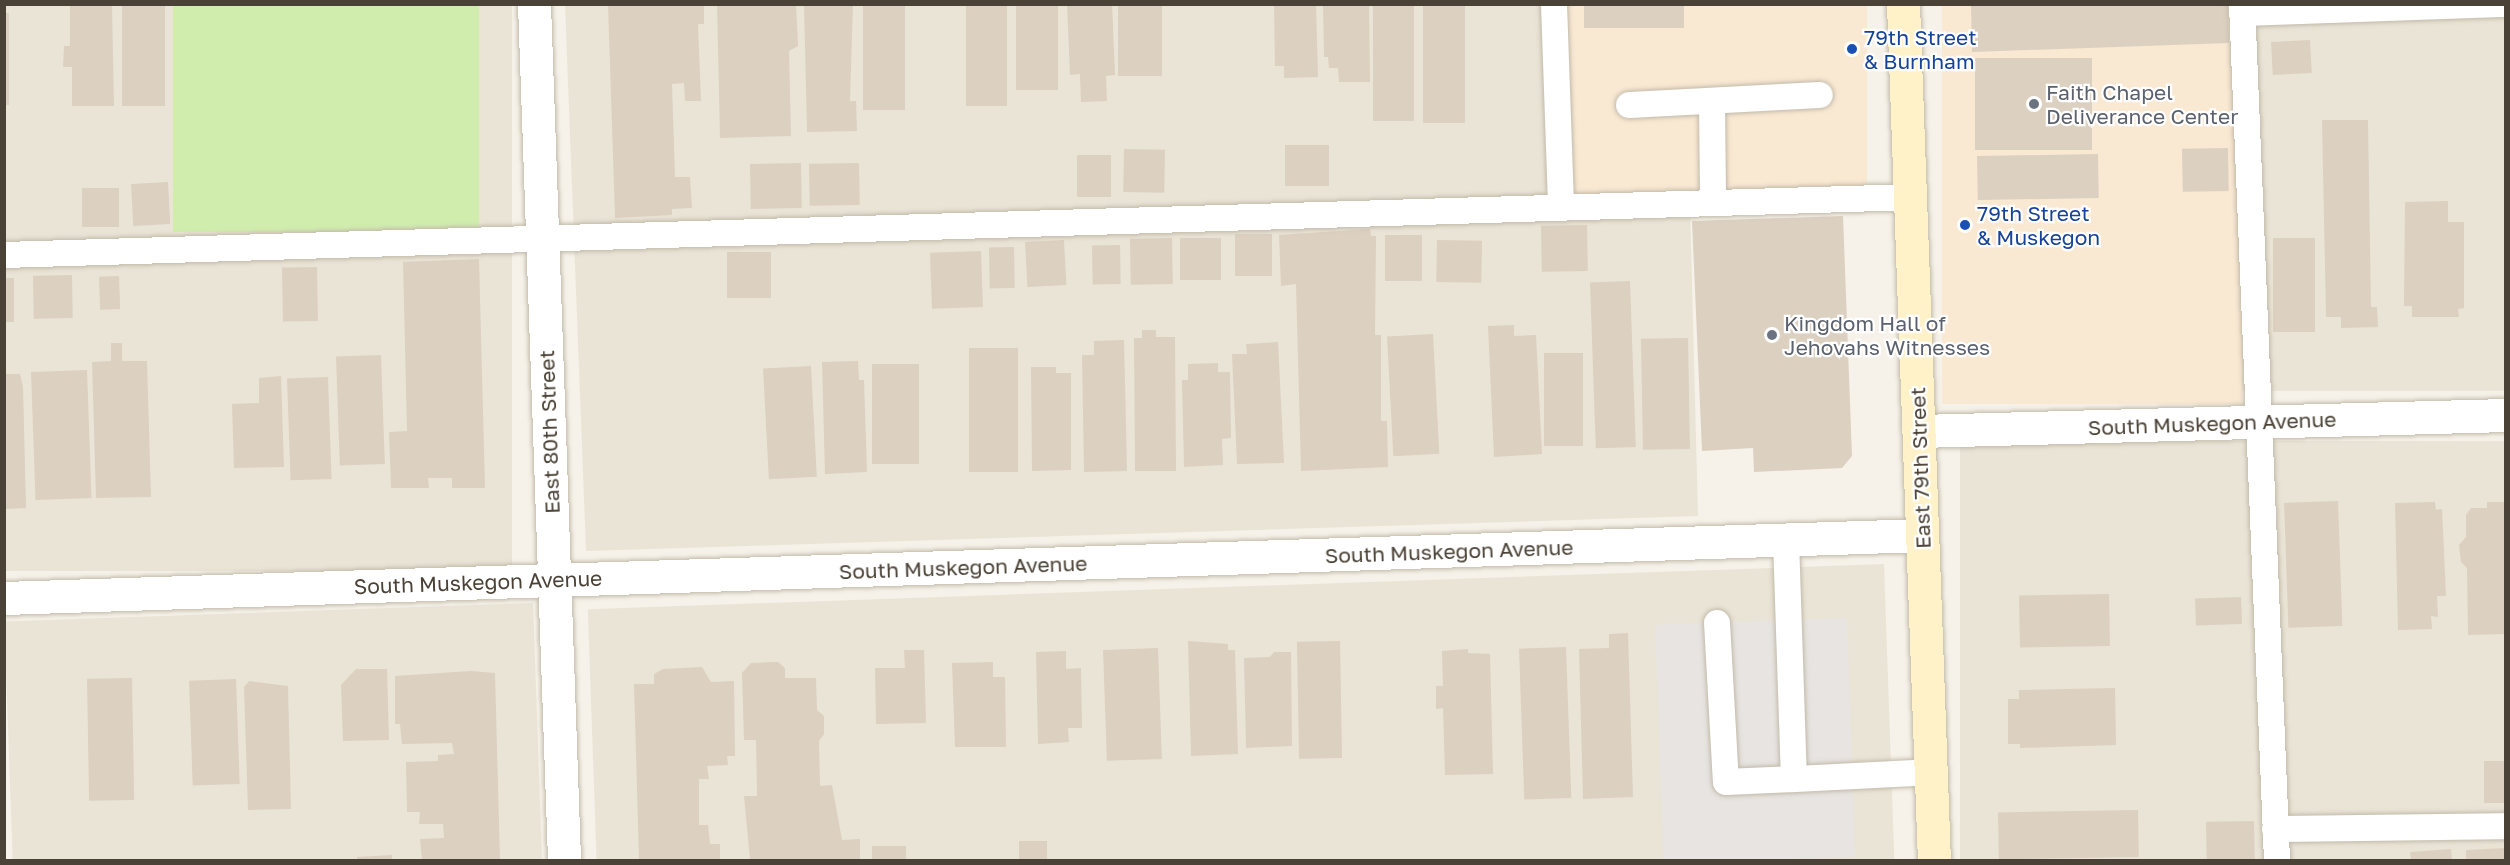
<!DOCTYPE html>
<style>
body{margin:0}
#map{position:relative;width:2510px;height:865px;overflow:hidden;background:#f6f2e9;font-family:"Golos Text",sans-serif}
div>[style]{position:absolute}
.residential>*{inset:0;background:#eae4d6;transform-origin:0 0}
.commercial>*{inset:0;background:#f9e8d2;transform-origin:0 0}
.green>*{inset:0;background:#d1edae;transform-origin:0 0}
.parking>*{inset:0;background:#e7e4e1;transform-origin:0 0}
.building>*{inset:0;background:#dcd0c0;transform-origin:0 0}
.roads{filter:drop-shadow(0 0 2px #c2baaa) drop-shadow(0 0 2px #c2baaa)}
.lane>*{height:26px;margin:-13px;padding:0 13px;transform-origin:13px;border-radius:13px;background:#fff}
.street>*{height:33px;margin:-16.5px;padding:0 16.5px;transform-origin:16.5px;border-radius:16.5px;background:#fff}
.secondary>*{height:33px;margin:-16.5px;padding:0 16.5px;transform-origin:16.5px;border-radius:16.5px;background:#fff2c9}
.dots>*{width:16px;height:16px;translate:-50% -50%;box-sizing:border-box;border:3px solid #fff;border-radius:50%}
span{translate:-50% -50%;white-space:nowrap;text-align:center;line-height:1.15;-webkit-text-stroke:4.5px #fff;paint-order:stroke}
.transit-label{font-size:21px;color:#164399}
.left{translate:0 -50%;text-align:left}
.worship-label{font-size:21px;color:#5b616d}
.street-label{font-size:21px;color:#4a4236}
.frame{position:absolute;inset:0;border:6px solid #4a4236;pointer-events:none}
</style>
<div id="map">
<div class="residential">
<div style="left:4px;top:5px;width:508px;height:566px"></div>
<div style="clip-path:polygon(565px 5px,1554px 5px,1690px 203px,1698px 516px,586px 551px)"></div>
<div style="left:2242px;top:5px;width:263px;height:386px"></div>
<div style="left:2505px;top:441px;width:419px;height:545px;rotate:90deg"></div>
<div style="left:1884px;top:564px;width:296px;height:1297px;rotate:88deg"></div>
<div style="left:533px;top:603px;width:257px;height:529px;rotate:88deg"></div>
</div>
<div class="commercial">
<div style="left:1554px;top:5px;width:313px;height:202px"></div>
<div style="left:1942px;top:5px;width:300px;height:399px"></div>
</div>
<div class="green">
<div style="left:173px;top:5px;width:306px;height:227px"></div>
</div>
<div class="parking">
<div style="left:1847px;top:618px;width:239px;height:192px;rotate:88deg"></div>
</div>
<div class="building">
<div style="clip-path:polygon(70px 4px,112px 4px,114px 106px,72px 106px,72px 67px,63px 67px,64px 46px,70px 46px)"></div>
<div style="clip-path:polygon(608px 4px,704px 4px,704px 24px,698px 24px,701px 101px,685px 101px,684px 83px,672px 84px,675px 177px,690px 177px,692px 208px,672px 209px,672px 215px,615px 218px)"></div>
<div style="clip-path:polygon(717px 4px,796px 4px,798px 46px,789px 51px,791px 136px,720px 138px)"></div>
<div style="clip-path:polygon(804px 4px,853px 4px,850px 101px,856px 101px,857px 131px,807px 132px)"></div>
<div style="left:863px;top:4px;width:42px;height:106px"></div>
<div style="left:966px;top:4px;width:41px;height:102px"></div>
<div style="left:1016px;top:4px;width:42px;height:86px"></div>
<div style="clip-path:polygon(1067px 4px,1112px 4px,1115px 75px,1106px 76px,1107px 101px,1081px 102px,1080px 74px,1070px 75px)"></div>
<div style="clip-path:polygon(1274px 4px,1316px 4px,1318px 77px,1284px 78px,1284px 66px,1275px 66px)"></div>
<div style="clip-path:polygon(1323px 4px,1369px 4px,1370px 82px,1339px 82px,1338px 68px,1329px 68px,1328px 57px,1324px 57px)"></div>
<div style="left:1423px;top:4px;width:42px;height:119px"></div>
<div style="left:1584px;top:4px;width:100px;height:24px"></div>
<div style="clip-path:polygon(1971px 4px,2228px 4px,2229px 43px,1972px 52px)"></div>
<div style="left:122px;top:5px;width:43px;height:101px"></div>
<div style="left:1118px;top:5px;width:44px;height:71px"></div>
<div style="left:1373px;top:5px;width:41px;height:116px"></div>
<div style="left:4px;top:13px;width:5px;height:92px"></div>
<div style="left:2310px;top:40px;width:33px;height:39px;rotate:87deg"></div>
<div style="left:1975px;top:58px;width:117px;height:92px"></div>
<div style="clip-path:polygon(2322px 120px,2368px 120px,2371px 307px,2377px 307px,2378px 327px,2341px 328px,2341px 317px,2326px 317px)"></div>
<div style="left:1285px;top:145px;width:44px;height:41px"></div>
<div style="left:2228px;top:148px;width:43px;height:46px;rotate:89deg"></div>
<div style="left:1124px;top:149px;width:41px;height:43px;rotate:1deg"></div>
<div style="left:2098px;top:154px;width:44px;height:121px;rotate:89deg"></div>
<div style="left:1111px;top:155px;width:42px;height:34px;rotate:90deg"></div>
<div style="left:801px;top:163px;width:45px;height:51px;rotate:89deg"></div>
<div style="left:859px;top:163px;width:42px;height:50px;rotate:89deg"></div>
<div style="left:168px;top:182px;width:42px;height:37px;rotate:87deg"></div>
<div style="left:119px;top:188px;width:39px;height:37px;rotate:90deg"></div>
<div style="clip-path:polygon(2448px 201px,2448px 222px,2464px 222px,2464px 308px,2458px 309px,2459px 317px,2412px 317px,2412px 306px,2404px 306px,2405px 202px)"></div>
<div style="clip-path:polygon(1843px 216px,1852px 456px,1842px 468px,1754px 472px,1753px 448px,1702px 451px,1692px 221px)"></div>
<div style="left:1587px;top:225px;width:46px;height:46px;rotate:89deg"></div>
<div style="clip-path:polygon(1370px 229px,1371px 236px,1376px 236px,1375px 335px,1381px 335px,1381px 421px,1387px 421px,1388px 467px,1301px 471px,1296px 284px,1281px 286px,1279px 235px)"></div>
<div style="left:1235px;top:234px;width:37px;height:42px"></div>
<div style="left:1385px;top:235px;width:37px;height:46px"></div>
<div style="left:1172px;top:238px;width:46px;height:42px;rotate:89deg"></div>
<div style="left:1221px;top:238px;width:42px;height:41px;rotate:90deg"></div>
<div style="left:2273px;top:238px;width:42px;height:94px"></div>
<div style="left:1064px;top:240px;width:45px;height:39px;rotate:87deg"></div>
<div style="left:1437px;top:240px;width:45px;height:42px;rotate:1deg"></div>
<div style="left:1120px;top:245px;width:39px;height:28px;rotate:89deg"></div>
<div style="left:1014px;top:247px;width:41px;height:25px;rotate:89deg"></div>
<div style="left:981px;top:251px;width:56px;height:51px;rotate:88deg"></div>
<div style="left:727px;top:252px;width:44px;height:46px"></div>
<div style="clip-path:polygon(479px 259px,485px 488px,452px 488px,452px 478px,428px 478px,429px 488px,391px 488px,389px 432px,407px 431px,403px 262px)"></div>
<div style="left:317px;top:267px;width:54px;height:35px;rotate:89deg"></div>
<div style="left:72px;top:275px;width:43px;height:39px;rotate:89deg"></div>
<div style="left:119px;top:276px;width:33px;height:20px;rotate:88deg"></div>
<div style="left:4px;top:278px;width:10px;height:44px"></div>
<div style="left:1630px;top:281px;width:166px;height:40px;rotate:88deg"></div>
<div style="clip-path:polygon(1514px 325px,1514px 336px,1536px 335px,1542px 454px,1494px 457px,1488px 326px)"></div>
<div style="clip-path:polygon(1142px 330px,1156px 330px,1156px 337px,1175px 337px,1176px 471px,1135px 471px,1134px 338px,1142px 338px)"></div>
<div style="left:1433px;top:334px;width:120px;height:46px;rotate:87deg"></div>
<div style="left:1688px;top:338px;width:111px;height:47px;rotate:89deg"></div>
<div style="clip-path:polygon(1124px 340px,1127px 471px,1084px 472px,1082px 355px,1094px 355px,1094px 341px)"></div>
<div style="clip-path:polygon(1278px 342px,1284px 463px,1237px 464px,1232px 354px,1247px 354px,1246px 344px)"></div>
<div style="clip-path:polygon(111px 343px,122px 343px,122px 361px,147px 361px,151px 497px,96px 498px,92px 362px,111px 361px)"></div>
<div style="left:969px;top:348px;width:49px;height:124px"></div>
<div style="left:1544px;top:353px;width:39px;height:93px"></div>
<div style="left:381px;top:355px;width:109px;height:45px;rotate:88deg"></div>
<div style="clip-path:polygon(858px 361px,859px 380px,864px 380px,867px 472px,825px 474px,822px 362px)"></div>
<div style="clip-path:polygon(1218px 363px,1218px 372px,1230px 372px,1231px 438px,1222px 439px,1223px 465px,1184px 467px,1182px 380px,1188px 380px,1188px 364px)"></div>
<div style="left:872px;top:364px;width:47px;height:100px"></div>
<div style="left:811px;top:366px;width:111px;height:48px;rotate:87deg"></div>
<div style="clip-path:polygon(1031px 367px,1056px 367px,1056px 373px,1071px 373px,1071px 470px,1032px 471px)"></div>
<div style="left:87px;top:370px;width:128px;height:56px;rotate:88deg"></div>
<div style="clip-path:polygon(4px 374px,20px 374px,23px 387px,26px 508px,4px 509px)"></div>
<div style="clip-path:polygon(281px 376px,284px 467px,234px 468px,232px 404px,259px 403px,259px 378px)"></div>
<div style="left:328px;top:377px;width:102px;height:41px;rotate:88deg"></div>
<div style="left:2338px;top:501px;width:125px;height:54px;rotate:88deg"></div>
<div style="clip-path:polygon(2435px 502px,2436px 510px,2442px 509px,2446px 596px,2437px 596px,2438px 617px,2431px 616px,2432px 629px,2398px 630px,2395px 503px)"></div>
<div style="clip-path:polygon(2487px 502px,2506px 502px,2506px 634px,2468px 635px,2467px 568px,2461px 562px,2459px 545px,2466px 537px,2466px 515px,2471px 508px,2487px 508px)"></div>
<div style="left:2109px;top:594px;width:52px;height:90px;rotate:89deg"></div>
<div style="left:2241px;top:597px;width:27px;height:46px;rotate:88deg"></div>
<div style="clip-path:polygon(1628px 633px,1633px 797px,1583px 799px,1579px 649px,1609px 648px,1609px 634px)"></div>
<div style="clip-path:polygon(1188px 641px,1228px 644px,1228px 650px,1235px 650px,1238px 754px,1191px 756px)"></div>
<div style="left:1340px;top:641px;width:117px;height:43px;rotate:89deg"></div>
<div style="left:1566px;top:647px;width:151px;height:47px;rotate:88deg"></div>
<div style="left:1158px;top:648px;width:111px;height:55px;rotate:88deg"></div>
<div style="clip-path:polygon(1468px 649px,1468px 653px,1490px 654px,1493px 774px,1445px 775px,1443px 708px,1436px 709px,1436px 686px,1443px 686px,1442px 651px)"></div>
<div style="clip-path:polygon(904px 650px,924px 650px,926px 723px,876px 724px,875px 668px,905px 668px)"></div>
<div style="clip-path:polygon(1066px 651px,1066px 669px,1081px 668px,1082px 728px,1068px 728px,1069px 742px,1038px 744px,1036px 652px)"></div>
<div style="clip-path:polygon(1274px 652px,1291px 652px,1292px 746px,1246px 748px,1244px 658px,1270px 657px)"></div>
<div style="clip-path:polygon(778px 662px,785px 668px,785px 678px,816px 678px,817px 710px,824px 716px,824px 734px,819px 741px,820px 786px,832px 785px,842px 840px,860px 839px,860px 860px,750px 860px,744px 796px,757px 796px,756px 740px,744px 740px,742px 673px,751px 663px)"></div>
<div style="clip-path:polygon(993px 662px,993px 677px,1005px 677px,1006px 747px,955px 747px,952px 663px)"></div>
<div style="clip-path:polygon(702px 667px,711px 682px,734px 681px,735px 756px,727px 756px,728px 765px,707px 766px,709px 779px,699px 779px,699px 825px,708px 825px,710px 844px,720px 844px,720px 860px,639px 860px,634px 684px,654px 684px,654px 674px,663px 669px)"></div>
<div style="clip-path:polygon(356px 669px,387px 669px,389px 740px,343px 741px,341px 685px)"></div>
<div style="clip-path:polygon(471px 671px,495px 673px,500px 860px,422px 860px,420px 839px,444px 838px,443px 824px,419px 824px,420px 812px,407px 812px,406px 762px,438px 761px,438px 755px,454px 754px,452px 743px,402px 744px,400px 724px,395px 724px,395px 676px)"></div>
<div style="left:132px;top:678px;width:122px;height:45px;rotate:89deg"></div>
<div style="left:236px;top:679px;width:105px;height:47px;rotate:88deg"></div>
<div style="clip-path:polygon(249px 681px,288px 686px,291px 809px,248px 810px,244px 687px)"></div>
<div style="clip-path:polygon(2115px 688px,2116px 745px,2020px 748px,2020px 744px,2008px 744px,2008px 699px,2019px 699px,2019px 690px)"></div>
<div style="left:2506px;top:761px;width:42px;height:22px;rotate:90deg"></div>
<div style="left:2138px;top:810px;width:47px;height:140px;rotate:89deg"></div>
<div style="left:2254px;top:821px;width:39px;height:48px;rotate:89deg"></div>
<div style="left:1019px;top:841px;width:28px;height:19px"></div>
<div style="left:906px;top:846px;width:14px;height:34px;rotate:90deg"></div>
<div style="clip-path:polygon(2506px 848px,2506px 860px,2466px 860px,2466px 850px)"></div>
<div style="clip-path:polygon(2451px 849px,2452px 860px,2411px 860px,2410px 852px)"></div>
<div style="clip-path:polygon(392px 855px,392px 860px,357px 860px,357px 857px)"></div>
</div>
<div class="roads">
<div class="lane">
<div style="left:1554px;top:4px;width:203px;rotate:88deg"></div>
<div style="left:2242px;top:4px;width:857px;rotate:87.66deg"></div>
<div style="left:2242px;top:13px;width:261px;rotate:-2deg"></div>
<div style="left:1712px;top:101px;width:101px;rotate:89.4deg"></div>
<div style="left:1629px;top:105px;width:191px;rotate:-3deg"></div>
<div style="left:4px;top:255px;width:1907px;rotate:-1.74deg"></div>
<div style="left:1786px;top:540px;width:239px;rotate:88.1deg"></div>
<div style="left:1794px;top:779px;width:137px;rotate:-2.9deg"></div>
<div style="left:1717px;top:623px;width:159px;rotate:86.8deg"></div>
<div style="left:1726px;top:782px;width:68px;rotate:-2.5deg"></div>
<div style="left:2275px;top:829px;width:231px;rotate:-0.7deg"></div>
</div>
<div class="street">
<div style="left:534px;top:4px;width:857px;rotate:87.99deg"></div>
<div style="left:1919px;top:431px;width:587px;rotate:-1.56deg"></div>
<div style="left:4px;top:598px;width:1919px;rotate:-1.88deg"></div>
</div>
<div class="secondary">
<div style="left:1903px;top:4px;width:857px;rotate:87.93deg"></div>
</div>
</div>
<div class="dots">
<div style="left:1852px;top:49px;background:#1a4fb4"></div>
<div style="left:2034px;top:104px;background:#6b7280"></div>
<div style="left:1965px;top:225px;background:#1a4fb4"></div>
<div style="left:1772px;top:335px;background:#6b7280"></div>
</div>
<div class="transit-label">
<span class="left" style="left:1864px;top:49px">79th Street<br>&amp; Burnham</span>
<span class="left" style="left:1977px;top:225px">79th Street<br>&amp; Muskegon</span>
</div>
<div class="worship-label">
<span class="left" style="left:2046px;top:104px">Faith Chapel<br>Deliverance Center</span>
<span class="left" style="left:1784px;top:335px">Kingdom Hall of<br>Jehovahs Witnesses</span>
</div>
<div class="street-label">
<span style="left:2212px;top:423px;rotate:-2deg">South Muskegon Avenue</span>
<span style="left:549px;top:432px;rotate:-92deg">East 80th Street</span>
<span style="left:1920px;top:468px;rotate:-92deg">East 79th Street</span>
<span style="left:1449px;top:551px;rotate:-2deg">South Muskegon Avenue</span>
<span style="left:963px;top:567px;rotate:-2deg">South Muskegon Avenue</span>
<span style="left:478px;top:582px;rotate:-2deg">South Muskegon Avenue</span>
</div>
<div class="frame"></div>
</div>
